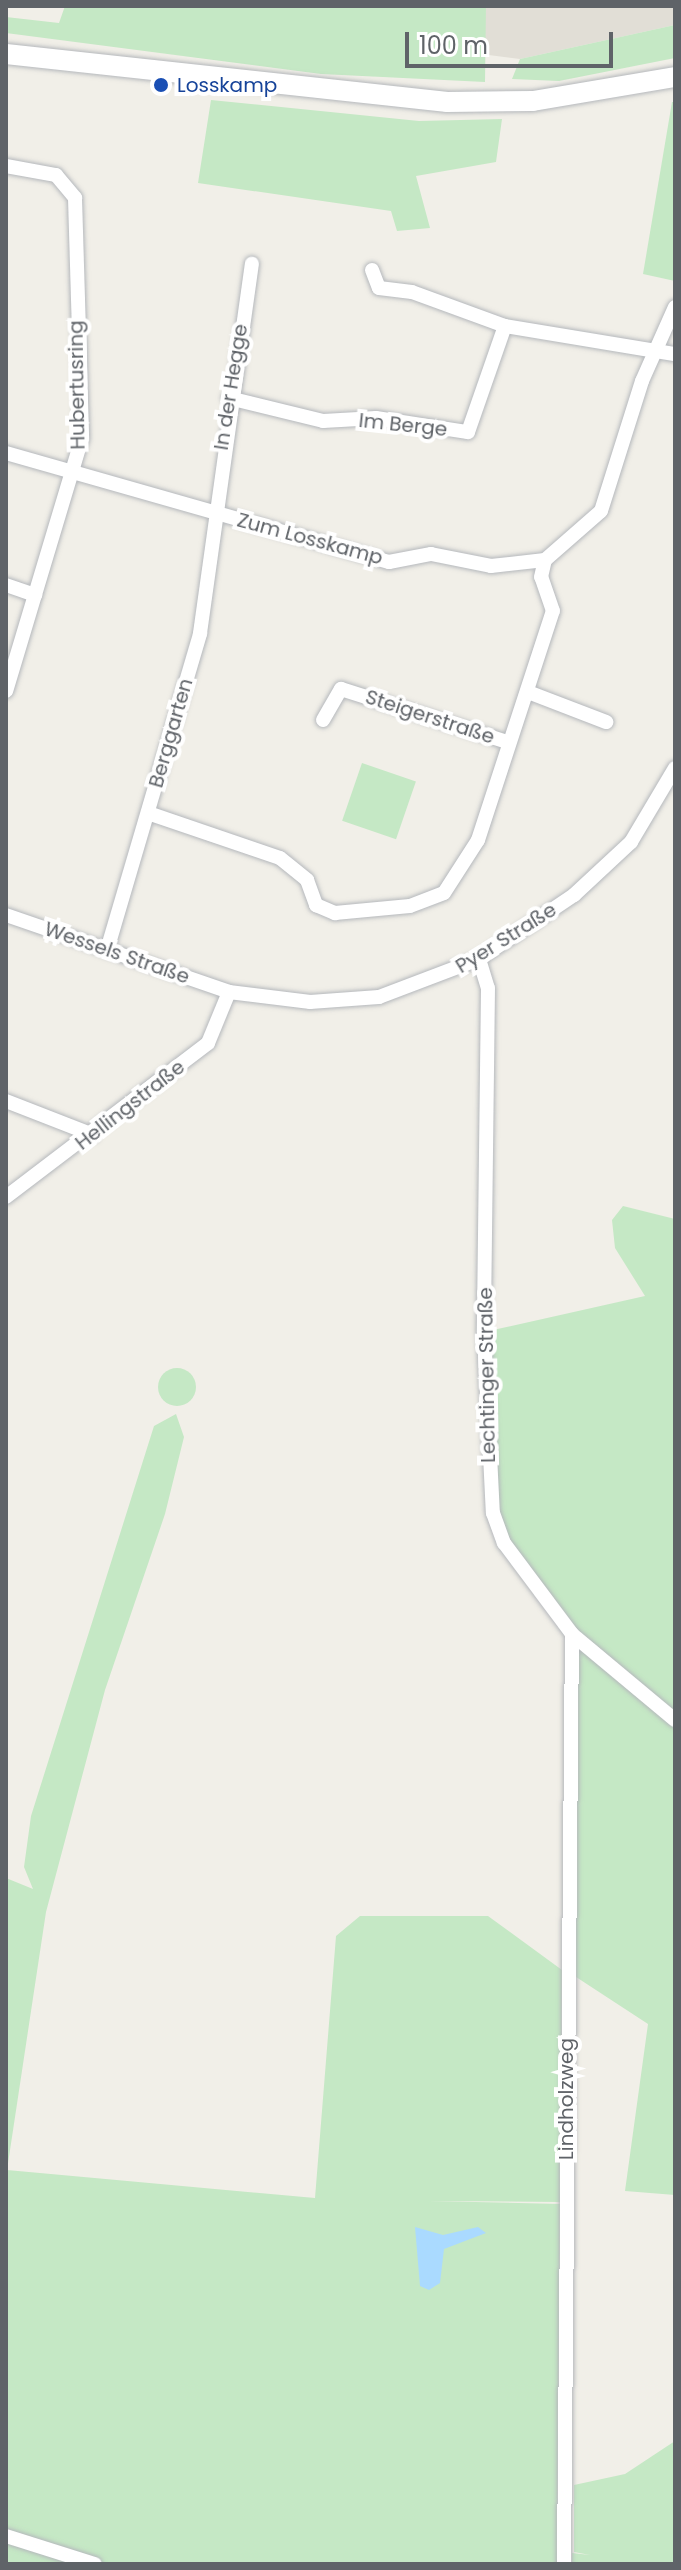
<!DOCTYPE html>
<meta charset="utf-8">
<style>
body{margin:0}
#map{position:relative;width:681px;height:2570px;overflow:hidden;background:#f1efe8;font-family:Poppins,sans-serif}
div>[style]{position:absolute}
.education>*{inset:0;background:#e1ded6}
.green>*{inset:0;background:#c5e8c5;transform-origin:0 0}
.round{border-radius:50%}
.water>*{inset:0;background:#aadaff}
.roads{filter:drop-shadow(0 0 2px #b5b8bc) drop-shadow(0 0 2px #b5b8bc)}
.street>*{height:14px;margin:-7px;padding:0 7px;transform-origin:7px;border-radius:7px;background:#fff}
.secondary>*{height:20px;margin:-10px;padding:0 10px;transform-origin:10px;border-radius:10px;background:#fff}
.dots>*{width:22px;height:22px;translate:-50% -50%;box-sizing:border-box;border:4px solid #fff;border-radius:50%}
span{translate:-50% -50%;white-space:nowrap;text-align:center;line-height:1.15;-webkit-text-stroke:8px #fff;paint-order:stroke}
.transit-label{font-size:20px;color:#164399}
.left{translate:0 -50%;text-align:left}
.street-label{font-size:20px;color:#5f6368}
.frame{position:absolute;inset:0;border:8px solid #5f6368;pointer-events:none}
.scale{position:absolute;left:405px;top:32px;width:208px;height:36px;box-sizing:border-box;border:4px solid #5f6368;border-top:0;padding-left:10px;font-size:24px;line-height:28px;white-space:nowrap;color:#5f6368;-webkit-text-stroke:6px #fff;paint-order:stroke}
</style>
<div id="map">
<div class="education">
<div style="clip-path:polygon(486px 6px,675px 6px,675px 25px,520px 59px,481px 54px)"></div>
</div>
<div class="green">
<div style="clip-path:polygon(65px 6px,486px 6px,485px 82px,321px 74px,6px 33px,6px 17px,59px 23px)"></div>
<div style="clip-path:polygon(675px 25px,675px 58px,559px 81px,512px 79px,520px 59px)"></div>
<div style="clip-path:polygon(211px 100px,419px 121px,502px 119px,496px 162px,416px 176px,430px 228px,397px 231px,391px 211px,198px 183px)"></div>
<div style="clip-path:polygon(672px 102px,675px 102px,675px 281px,643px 274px)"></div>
<div style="left:362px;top:763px;width:57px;height:61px;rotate:19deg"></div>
<div style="clip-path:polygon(623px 1206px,675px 1219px,675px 2195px,625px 2191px,648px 2024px,573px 1975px,572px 1635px,525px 1574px,493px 1513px,484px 1332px,645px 1296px,615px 1248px,612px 1220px)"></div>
<div class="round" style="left:158px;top:1368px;width:38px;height:38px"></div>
<div style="clip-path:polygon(176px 1414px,184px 1437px,165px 1514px,105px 1690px,46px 1912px,7px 2170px,315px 2198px,336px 1936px,360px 1916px,488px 1916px,562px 1970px,560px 2202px,428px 2201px,560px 2204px,557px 2564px,6px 2564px,6px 1878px,33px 1889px,24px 1867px,31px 1816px,154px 1426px)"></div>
<div style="clip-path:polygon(675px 2441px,675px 2564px,572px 2564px,572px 2553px,590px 2555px,574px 2552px,574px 2485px,625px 2474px)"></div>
</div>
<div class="water">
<div style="clip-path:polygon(415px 2227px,443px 2235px,478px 2227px,486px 2233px,444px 2249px,440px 2283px,429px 2290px,420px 2286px)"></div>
</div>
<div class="roads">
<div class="street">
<div style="left:6px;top:166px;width:51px;rotate:10.2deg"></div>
<div style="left:56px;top:175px;width:30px;rotate:50deg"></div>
<div style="left:75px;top:198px;width:240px;rotate:88.3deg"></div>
<div style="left:82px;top:438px;width:264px;rotate:106.7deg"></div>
<div style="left:372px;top:270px;width:19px;rotate:69deg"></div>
<div style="left:379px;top:288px;width:33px;rotate:7deg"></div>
<div style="left:412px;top:292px;width:99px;rotate:20.1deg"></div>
<div style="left:505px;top:326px;width:172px;rotate:9.4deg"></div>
<div style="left:229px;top:398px;width:97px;rotate:13.7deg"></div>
<div style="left:323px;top:421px;width:53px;rotate:-3.2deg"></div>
<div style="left:376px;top:418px;width:93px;rotate:8.7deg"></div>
<div style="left:468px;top:432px;width:112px;rotate:-70.8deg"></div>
<div style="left:6px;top:453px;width:398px;rotate:15.9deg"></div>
<div style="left:389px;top:562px;width:43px;rotate:-10.8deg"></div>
<div style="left:431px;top:554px;width:61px;rotate:11.3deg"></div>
<div style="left:491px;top:566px;width:54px;rotate:-6.3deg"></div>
<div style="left:545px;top:560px;width:74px;rotate:-41.2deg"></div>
<div style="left:601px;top:511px;width:136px;rotate:-72.5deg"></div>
<div style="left:642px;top:381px;width:81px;rotate:-66deg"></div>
<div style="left:6px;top:585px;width:31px;rotate:19deg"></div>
<div style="left:528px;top:692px;width:84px;rotate:21deg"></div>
<div style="left:323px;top:720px;width:36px;rotate:-60deg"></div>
<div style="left:341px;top:689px;width:174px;rotate:17.7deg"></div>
<div style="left:148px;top:813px;width:139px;rotate:18.8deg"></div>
<div style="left:280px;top:858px;width:35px;rotate:39deg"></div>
<div style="left:307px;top:880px;width:27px;rotate:70deg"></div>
<div style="left:316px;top:905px;width:21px;rotate:23deg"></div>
<div style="left:335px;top:913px;width:75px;rotate:-5.3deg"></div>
<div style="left:410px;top:906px;width:36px;rotate:-21deg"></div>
<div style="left:444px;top:893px;width:63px;rotate:-57.3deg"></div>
<div style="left:478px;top:840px;width:241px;rotate:-71.9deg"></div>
<div style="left:553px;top:611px;width:36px;rotate:-109deg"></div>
<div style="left:541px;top:577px;width:17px;rotate:-77deg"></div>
<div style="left:6px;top:915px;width:236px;rotate:19deg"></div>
<div style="left:229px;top:992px;width:82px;rotate:7deg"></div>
<div style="left:310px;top:1002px;width:69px;rotate:-4.1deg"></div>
<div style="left:379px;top:997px;width:107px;rotate:-20.8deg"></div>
<div style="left:479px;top:959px;width:115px;rotate:-34deg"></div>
<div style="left:574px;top:895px;width:78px;rotate:-42.9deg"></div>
<div style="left:631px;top:842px;width:86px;rotate:-59.3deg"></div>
<div style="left:107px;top:950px;width:330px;rotate:-73.6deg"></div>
<div style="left:200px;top:633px;width:373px;rotate:-82deg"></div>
<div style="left:479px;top:959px;width:30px;rotate:73deg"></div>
<div style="left:488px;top:988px;width:344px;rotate:90.7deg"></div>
<div style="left:484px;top:1332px;width:181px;rotate:87.2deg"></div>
<div style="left:493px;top:1513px;width:32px;rotate:70deg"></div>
<div style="left:504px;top:1543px;width:114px;rotate:53.2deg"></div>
<div style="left:572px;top:1634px;width:134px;rotate:39.9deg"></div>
<div style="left:6px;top:1101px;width:93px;rotate:21.3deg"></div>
<div style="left:6px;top:1197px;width:254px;rotate:-37.3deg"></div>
<div style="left:208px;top:1043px;width:55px;rotate:-67.6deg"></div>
<div style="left:6px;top:2536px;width:93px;rotate:17.5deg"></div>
<div style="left:564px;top:2564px;width:930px;rotate:-89.51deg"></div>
</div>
<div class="secondary">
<div style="left:6px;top:54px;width:444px;rotate:6.2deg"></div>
<div style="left:447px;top:102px;width:86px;rotate:-0.7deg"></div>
<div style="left:533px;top:101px;width:144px;rotate:-9.6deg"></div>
</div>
</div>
<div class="dots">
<div style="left:161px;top:85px;background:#1a4fb4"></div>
</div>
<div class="transit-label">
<span class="left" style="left:177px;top:85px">Losskamp</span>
</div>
<div class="street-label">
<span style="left:77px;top:385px;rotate:-91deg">Hubertusring</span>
<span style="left:231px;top:387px;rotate:-81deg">In der Hegge</span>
<span style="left:403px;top:425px;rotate:6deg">Im Berge</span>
<span style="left:310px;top:539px;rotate:15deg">Zum Losskamp</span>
<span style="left:430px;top:717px;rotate:18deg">Steigerstraße</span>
<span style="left:171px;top:733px;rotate:-74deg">Berggarten</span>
<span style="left:506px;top:938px;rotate:-32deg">Pyer Straße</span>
<span style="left:117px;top:953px;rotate:19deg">Wessels Straße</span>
<span style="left:130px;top:1105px;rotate:-38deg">Hellingstraße</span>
<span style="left:487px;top:1375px;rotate:-91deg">Lechtinger Straße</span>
<span style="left:566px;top:2099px;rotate:-90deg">Lindholzweg</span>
</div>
<div class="frame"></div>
<div class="scale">100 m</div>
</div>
